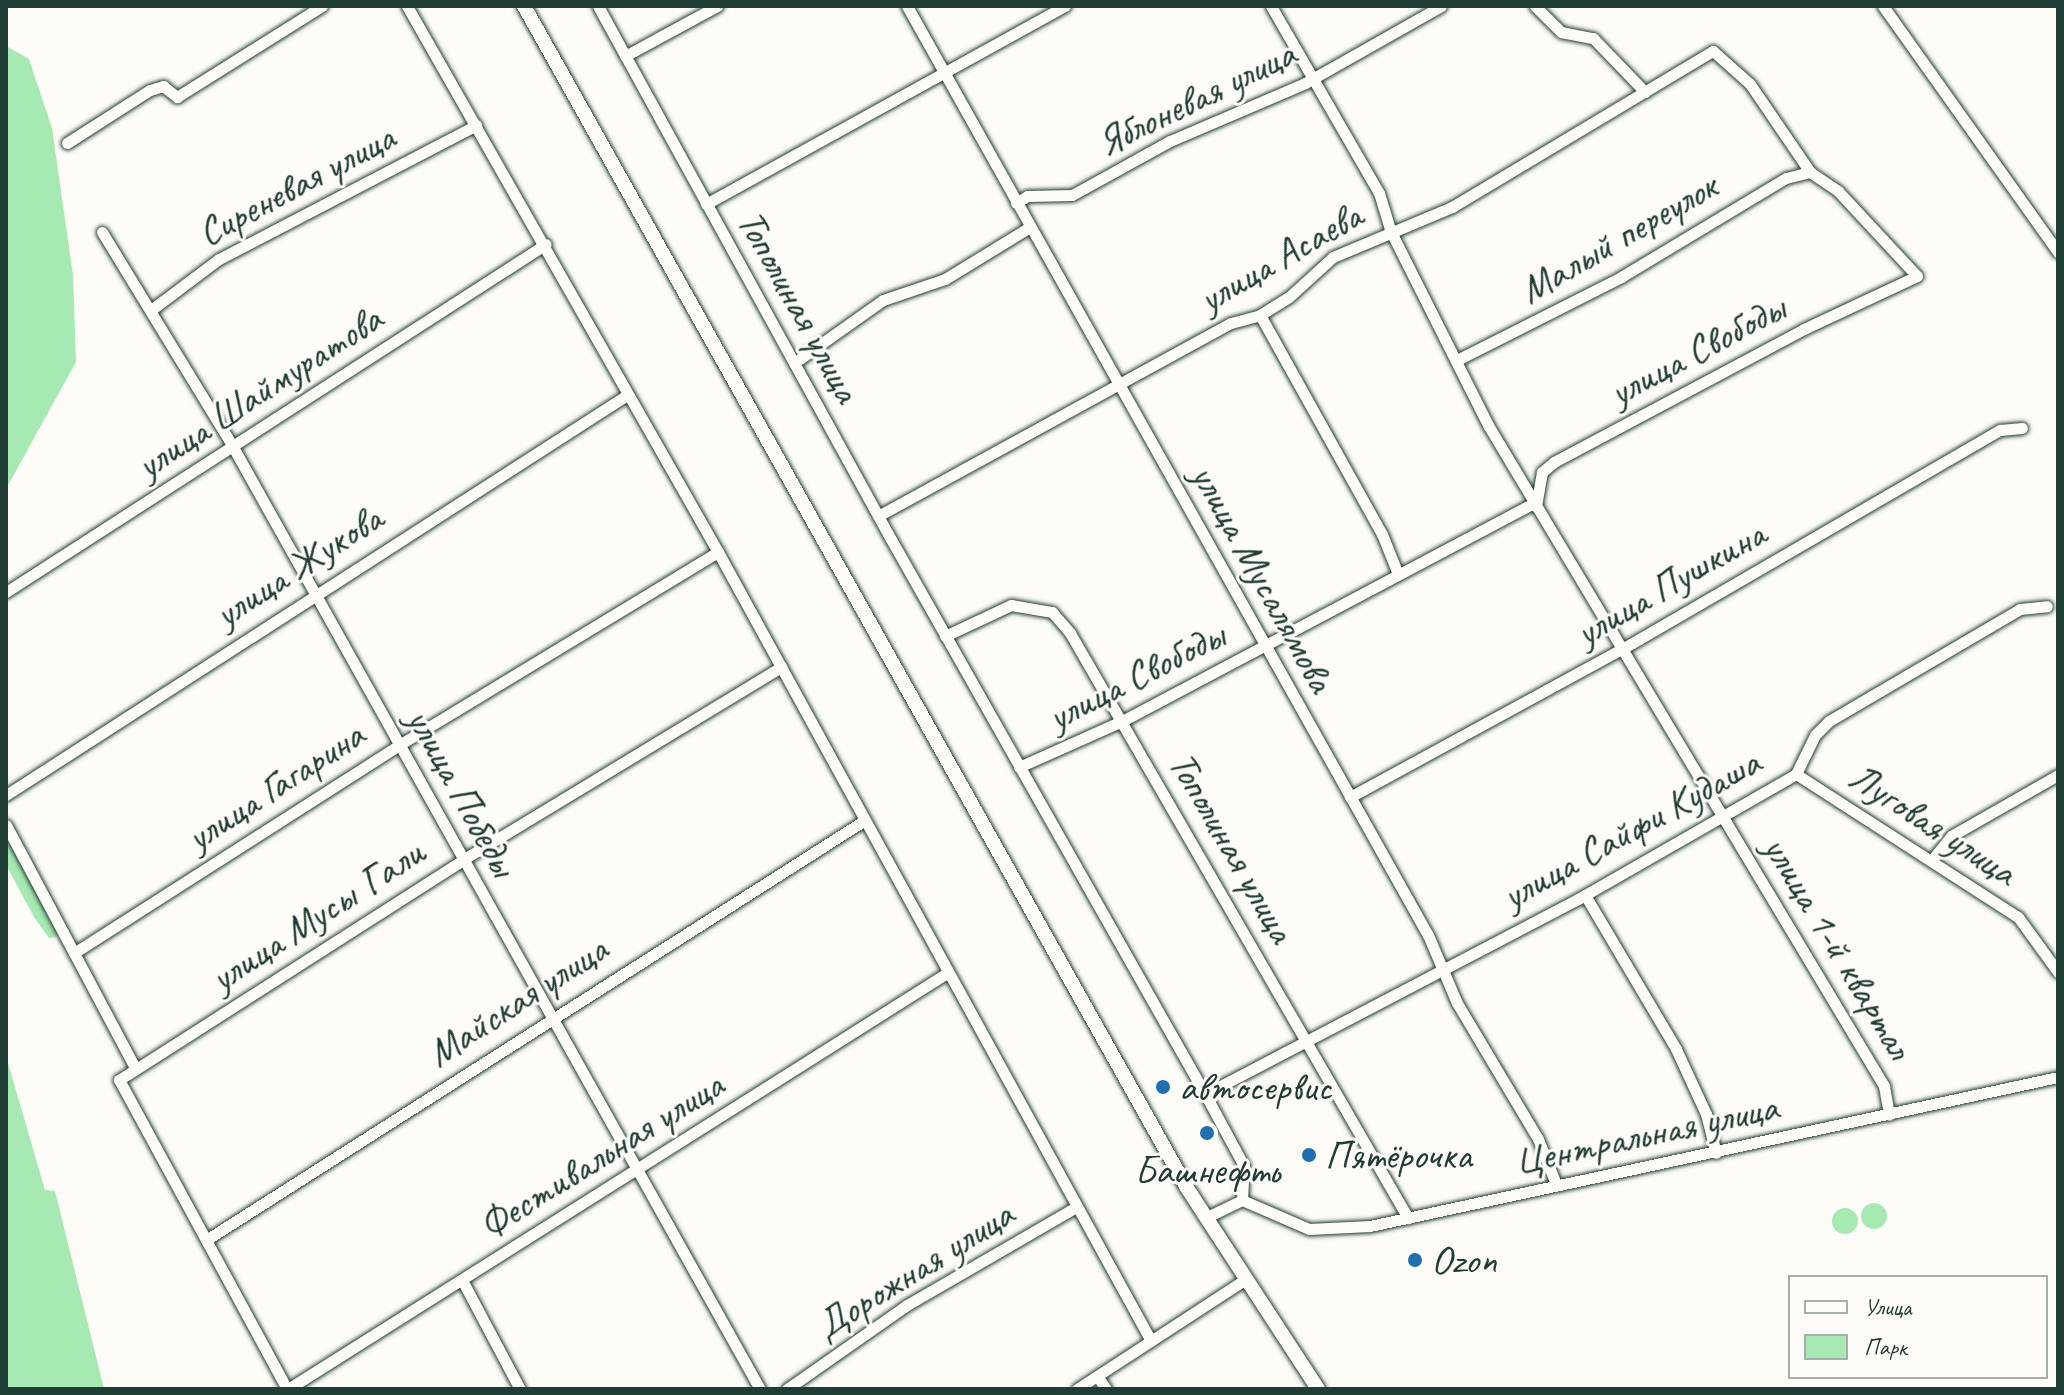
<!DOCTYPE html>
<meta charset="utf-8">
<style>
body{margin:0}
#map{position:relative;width:2064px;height:1395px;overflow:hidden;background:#fdfcf7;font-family:Caveat,sans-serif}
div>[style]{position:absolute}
.green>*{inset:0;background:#a7e9b2}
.round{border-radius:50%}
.roads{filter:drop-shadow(0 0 2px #1f3d34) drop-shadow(0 0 2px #1f3d34)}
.street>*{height:11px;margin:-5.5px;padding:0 5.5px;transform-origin:5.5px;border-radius:5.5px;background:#fdfcf7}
.secondary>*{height:14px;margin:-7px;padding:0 7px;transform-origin:7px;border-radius:7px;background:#fdfcf7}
.dots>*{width:22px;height:22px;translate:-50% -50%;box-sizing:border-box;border:4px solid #fdfcf7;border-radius:50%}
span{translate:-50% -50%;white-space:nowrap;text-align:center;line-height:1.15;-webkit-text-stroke:6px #fdfcf7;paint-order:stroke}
.street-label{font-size:40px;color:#1f3d34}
.poi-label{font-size:40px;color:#1f3d34}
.left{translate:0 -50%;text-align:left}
.frame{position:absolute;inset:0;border:8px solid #1f3d34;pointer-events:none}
.legend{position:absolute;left:1788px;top:1275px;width:260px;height:104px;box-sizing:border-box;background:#fdfcf7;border:2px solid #a4b0a9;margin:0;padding:10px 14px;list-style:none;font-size:24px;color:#1f3d34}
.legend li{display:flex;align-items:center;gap:16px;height:40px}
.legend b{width:40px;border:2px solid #a4b0a9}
</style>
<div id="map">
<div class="green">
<div style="clip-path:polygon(6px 46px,29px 59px,52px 128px,73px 275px,76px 362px,6px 489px)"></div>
<div style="clip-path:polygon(6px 835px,58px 931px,56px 937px,49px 938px,34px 917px,6px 865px)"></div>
<div style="clip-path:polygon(6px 1056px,45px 1190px,55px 1191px,104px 1389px,6px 1389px)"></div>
<div class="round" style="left:1861px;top:1203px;width:26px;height:26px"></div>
<div class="round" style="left:1832px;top:1208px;width:26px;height:26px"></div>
</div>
<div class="roads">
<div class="street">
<div style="left:407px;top:6px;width:628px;rotate:60.33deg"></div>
<div style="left:718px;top:552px;width:900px;rotate:61.24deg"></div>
<div style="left:598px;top:6px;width:602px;rotate:61.22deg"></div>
<div style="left:888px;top:534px;width:643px;rotate:60.49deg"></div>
<div style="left:907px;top:6px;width:1065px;rotate:60.72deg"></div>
<div style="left:1428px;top:935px;width:74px;rotate:66.9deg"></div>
<div style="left:1457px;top:1003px;width:158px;rotate:59.2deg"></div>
<div style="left:1538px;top:1139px;width:48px;rotate:68.2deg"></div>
<div style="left:1271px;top:6px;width:216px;rotate:60deg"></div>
<div style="left:1379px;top:193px;width:39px;rotate:73deg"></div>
<div style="left:1390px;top:230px;width:218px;rotate:63.3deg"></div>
<div style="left:1488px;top:425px;width:771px;rotate:59.07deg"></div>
<div style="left:1884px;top:1086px;width:29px;rotate:80deg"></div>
<div style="left:1535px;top:6px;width:37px;rotate:45deg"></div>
<div style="left:1561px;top:32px;width:33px;rotate:11deg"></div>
<div style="left:1593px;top:38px;width:75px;rotate:46.1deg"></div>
<div style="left:1883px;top:6px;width:302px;rotate:54.6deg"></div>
<div style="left:625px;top:56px;width:105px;rotate:-28.5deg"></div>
<div style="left:67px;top:143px;width:98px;rotate:-32.6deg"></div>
<div style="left:150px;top:90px;width:14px;rotate:-17deg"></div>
<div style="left:163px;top:86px;width:18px;rotate:38deg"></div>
<div style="left:177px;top:97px;width:171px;rotate:-32.1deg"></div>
<div style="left:1016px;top:203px;width:13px;rotate:-32deg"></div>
<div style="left:1027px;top:196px;width:45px;rotate:-1.3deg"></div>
<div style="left:1072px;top:195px;width:112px;rotate:-28.9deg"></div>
<div style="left:1170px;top:141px;width:147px;rotate:-23.2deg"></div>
<div style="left:1305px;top:83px;width:156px;rotate:-29.5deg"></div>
<div style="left:706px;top:204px;width:410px;rotate:-28.9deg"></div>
<div style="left:102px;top:232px;width:252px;rotate:58.6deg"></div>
<div style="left:233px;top:447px;width:1079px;rotate:60.78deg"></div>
<div style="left:151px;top:310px;width:85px;rotate:-36.9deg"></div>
<div style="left:219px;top:259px;width:290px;rotate:-27.5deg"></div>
<div style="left:1260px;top:315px;width:251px;rotate:60.9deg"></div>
<div style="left:1382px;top:534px;width:43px;rotate:68.2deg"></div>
<div style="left:1457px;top:360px;width:184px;rotate:-26.8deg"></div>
<div style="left:1621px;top:277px;width:192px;rotate:-31deg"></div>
<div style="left:1786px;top:178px;width:25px;rotate:-14deg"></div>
<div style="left:794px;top:363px;width:109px;rotate:-35.3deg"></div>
<div style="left:883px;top:300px;width:65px;rotate:-18.7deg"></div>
<div style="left:945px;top:279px;width:100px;rotate:-31.5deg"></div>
<div style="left:878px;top:516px;width:402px;rotate:-28.7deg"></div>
<div style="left:1231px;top:323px;width:30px;rotate:-15deg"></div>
<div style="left:1260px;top:315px;width:34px;rotate:-32deg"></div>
<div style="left:1289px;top:297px;width:59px;rotate:-42.3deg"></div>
<div style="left:1333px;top:257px;width:129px;rotate:-22.8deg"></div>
<div style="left:1452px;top:207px;width:304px;rotate:-30.9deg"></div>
<div style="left:1713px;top:51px;width:50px;rotate:41.7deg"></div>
<div style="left:1750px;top:84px;width:107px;rotate:55.7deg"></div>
<div style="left:1810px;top:172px;width:34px;rotate:34deg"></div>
<div style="left:1838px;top:191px;width:116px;rotate:47.1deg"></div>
<div style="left:1917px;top:276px;width:125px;rotate:154.9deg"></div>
<div style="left:1804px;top:329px;width:283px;rotate:152deg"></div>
<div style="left:1554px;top:462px;width:16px;rotate:140deg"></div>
<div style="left:1542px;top:472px;width:35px;rotate:100deg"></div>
<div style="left:6px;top:592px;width:642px;rotate:-32.8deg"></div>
<div style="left:945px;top:636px;width:73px;rotate:-25.2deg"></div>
<div style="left:1011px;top:605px;width:42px;rotate:9.7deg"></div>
<div style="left:1052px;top:612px;width:28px;rotate:49deg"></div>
<div style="left:1070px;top:633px;width:676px;rotate:59.98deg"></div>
<div style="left:1019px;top:767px;width:113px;rotate:-24.1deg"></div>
<div style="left:1122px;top:721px;width:466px;rotate:-27.9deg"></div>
<div style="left:1796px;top:774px;width:264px;rotate:32.8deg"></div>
<div style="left:2018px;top:917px;width:68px;rotate:54deg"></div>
<div style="left:6px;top:795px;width:739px;rotate:-32.79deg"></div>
<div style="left:1350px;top:797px;width:310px;rotate:-28.6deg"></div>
<div style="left:1622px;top:649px;width:437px;rotate:-30.1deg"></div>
<div style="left:2000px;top:430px;width:22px;rotate:-5deg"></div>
<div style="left:6px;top:825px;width:276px;rotate:62deg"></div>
<div style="left:1931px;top:861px;width:32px;rotate:-51deg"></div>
<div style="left:1951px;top:836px;width:123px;rotate:-29.7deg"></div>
<div style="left:1585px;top:895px;width:179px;rotate:59.4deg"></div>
<div style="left:1676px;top:1049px;width:72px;rotate:65.2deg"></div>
<div style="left:1706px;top:1114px;width:40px;rotate:75.6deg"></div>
<div style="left:74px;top:953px;width:386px;rotate:-32.6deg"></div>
<div style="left:399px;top:745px;width:373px;rotate:-31.2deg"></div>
<div style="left:1242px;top:1200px;width:34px;rotate:-87deg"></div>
<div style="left:1244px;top:1166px;width:82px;rotate:-118.4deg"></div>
<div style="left:1205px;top:1094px;width:421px;rotate:-27.6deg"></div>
<div style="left:1578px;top:899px;width:251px;rotate:-29.8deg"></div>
<div style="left:1796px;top:774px;width:43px;rotate:-64deg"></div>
<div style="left:1815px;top:735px;width:20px;rotate:-45deg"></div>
<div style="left:1829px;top:721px;width:221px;rotate:-30.4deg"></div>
<div style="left:2020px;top:609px;width:27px;rotate:-6deg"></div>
<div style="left:1205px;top:1218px;width:41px;rotate:-25.9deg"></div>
<div style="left:1242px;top:1200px;width:73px;rotate:23.4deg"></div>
<div style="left:1309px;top:1229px;width:61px;rotate:-2.8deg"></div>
<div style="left:1370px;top:1226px;width:704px;rotate:-12.22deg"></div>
<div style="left:206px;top:1240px;width:781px;rotate:-32.51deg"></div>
<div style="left:462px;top:1280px;width:123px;rotate:62deg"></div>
<div style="left:1097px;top:1376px;width:16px;rotate:55deg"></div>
<div style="left:287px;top:1389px;width:352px;rotate:-118.5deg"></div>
<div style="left:119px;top:1080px;width:410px;rotate:-32.6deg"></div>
<div style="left:464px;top:859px;width:371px;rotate:-31.2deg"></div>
<div style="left:288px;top:1389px;width:779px;rotate:-32.26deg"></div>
<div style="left:787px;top:1389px;width:146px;rotate:-35deg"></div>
<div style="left:907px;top:1305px;width:195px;rotate:-30.1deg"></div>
<div style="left:1077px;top:1389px;width:199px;rotate:-33.1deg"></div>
</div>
<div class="secondary">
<div style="left:524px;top:6px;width:1355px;rotate:60.71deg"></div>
<div style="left:1187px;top:1188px;width:240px;rotate:56.9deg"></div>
</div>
</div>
<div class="dots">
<div style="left:1163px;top:1087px;background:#1f6fb2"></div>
<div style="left:1207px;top:1133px;background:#1f6fb2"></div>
<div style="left:1309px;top:1155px;background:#1f6fb2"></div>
<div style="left:1415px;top:1260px;background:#1f6fb2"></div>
</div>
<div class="street-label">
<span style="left:1196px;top:98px;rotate:-26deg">Яблоневая улица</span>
<span style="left:296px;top:185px;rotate:-28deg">Сиреневая улица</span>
<span style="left:1618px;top:238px;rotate:-30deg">Малый переулок</span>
<span style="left:1280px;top:257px;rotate:-30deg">улица Асаева</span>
<span style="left:799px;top:306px;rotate:61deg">Тополиная улица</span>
<span style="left:1697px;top:350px;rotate:-28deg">улица Свободы</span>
<span style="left:259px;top:392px;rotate:-33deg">улица Шаймуратова</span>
<span style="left:298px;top:566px;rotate:-33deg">улица Жукова</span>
<span style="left:1263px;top:578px;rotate:61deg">улица Мусалямова</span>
<span style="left:1670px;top:583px;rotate:-30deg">улица Пушкина</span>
<span style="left:1136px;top:676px;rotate:-27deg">улица Свободы</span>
<span style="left:275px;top:786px;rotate:-33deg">улица Гагарина</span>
<span style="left:462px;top:792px;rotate:61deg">улица Победы</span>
<span style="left:1933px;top:824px;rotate:33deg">Луговая улица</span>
<span style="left:1631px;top:829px;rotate:-29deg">улица Сайфи Кудаша</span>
<span style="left:1232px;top:847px;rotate:60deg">Тополиная улица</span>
<span style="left:317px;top:915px;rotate:-33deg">улица Мусы Гали</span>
<span style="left:1838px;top:947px;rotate:59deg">улица 1-й квартал</span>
<span style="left:517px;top:1001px;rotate:-33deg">Майская улица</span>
<span style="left:1646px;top:1134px;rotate:-12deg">Центральная улица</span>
<span style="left:601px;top:1155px;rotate:-32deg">Фестивальная улица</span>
<span style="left:914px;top:1270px;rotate:-32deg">Дорожная улица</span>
</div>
<div class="poi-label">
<span class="left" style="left:1179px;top:1087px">автосервис</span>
<span class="left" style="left:1325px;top:1155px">Пятёрочка</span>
<span style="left:1207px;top:1170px">Башнефть</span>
<span class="left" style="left:1431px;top:1260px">Ozon</span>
</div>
<div class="frame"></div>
<ul class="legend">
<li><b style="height:10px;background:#fdfcf7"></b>Улица</li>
<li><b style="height:22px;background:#a7e9b2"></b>Парк</li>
</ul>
</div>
